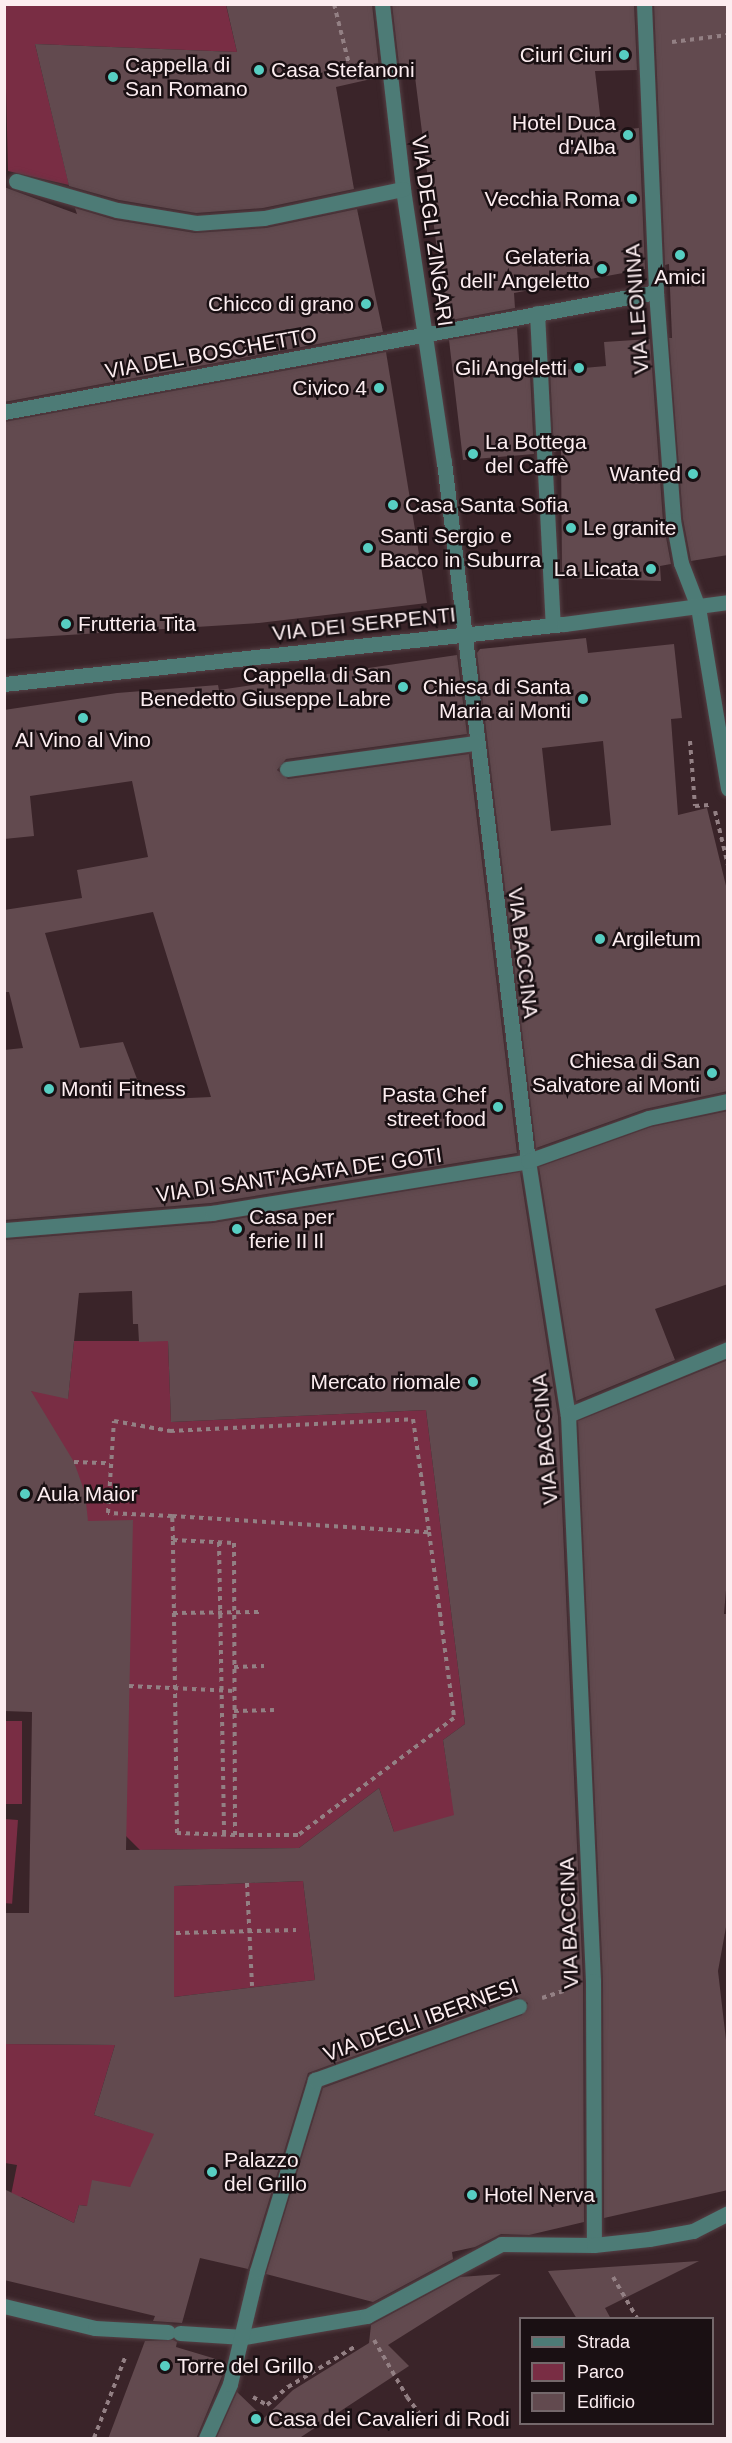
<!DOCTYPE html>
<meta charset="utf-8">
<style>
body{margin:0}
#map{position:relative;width:732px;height:2443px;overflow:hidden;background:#3a2429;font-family:Arial,sans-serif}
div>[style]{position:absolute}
.green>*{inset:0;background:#792d44;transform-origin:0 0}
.building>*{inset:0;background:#624a4f}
.path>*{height:4px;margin-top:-2px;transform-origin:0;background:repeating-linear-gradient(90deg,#938084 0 4.5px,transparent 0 9px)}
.roads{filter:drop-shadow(0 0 2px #554045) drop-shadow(0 0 2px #554045)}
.minor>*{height:15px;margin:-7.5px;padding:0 7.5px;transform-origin:7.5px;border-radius:7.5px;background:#4d7b76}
.dots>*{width:16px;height:16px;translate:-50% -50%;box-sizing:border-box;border:3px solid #1a1013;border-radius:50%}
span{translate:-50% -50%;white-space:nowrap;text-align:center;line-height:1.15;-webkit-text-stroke:5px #1a1013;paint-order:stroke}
.poi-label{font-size:21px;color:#fcedf0}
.right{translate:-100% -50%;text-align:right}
.left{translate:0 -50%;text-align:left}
.street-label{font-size:21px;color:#fcedf0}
.frame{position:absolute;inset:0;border:6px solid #fcedf0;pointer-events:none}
.legend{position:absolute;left:519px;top:2317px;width:195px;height:108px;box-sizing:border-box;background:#1a1013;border:2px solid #74686b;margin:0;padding:8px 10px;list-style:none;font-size:18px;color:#fcedf0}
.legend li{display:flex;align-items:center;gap:12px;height:30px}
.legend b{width:30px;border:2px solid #74686b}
</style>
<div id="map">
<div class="green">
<div style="clip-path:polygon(4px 5px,226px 5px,237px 52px,35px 44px,69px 185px,8px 171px)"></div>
<div style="clip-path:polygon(74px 1341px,168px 1341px,171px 1422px,426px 1410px,465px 1724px,443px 1740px,451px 1793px,490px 1790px,405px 1864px,379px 1788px,299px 1848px,140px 1850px,126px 1836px,88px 1521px,11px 1392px,35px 1391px,68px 1398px)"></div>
<div style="left:5px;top:1721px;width:17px;height:83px"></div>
<div style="left:5px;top:1819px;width:13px;height:84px;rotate:4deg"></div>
<div style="clip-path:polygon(303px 1881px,315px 1980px,174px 1997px,174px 1886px)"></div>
<div style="clip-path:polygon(5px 2044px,115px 2045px,94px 2115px,195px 2146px,130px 2187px,87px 2206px,79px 2205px,74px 2223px,22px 2197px,9px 2205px,17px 2165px,5px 2163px)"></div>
</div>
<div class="building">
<div style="clip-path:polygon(226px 4px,372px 4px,380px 77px,336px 87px,354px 189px,263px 208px,196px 213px,119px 200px,69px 186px,35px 44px,237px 52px)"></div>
<div style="clip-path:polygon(392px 4px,634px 4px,637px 70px,595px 71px,602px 132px,639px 128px,645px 269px,514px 293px,515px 308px,446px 321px,414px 69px,400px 73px)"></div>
<div style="clip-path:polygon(654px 4px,728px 4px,728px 555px,691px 561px,683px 519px,669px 338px,672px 338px,669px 264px,665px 265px)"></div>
<div style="clip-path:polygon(4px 187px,77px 214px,75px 208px,115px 220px,195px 233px,266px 228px,357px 209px,383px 332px,4px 402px)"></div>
<div style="clip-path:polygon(517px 328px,520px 374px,530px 373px,534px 454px,463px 460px,449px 340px)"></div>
<div style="clip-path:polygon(650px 339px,663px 521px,671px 564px,660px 566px,661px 581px,562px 578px,561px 451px,554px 452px,550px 371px,606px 366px,604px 342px)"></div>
<div style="clip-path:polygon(386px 352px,427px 603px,259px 623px,4px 639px,4px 422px)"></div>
<div style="clip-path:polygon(evenodd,586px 638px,588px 653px,674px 644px,682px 718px,671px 719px,678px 815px,707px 808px,728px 894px,728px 1091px,645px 1109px,536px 1148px,477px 653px,480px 649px,586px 638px,603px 741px,611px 825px,551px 831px,542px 748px,603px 741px)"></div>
<div style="clip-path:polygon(evenodd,457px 655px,467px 734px,286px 759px,277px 770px,288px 779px,469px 754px,517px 1153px,211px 1203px,4px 1220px,4px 1050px,23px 1048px,9px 992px,4px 992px,4px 910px,82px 898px,77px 870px,148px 857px,132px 781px,30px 796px,34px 836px,4px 839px,4px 710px,117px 693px,218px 685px,219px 690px,457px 655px,153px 912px,211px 1097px,145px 1100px,123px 1042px,80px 1048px,45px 933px,153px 912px)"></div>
<div style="clip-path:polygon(728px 1111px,728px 1284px,655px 1309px,675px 1360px,576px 1401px,539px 1167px,651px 1127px)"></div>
<div style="clip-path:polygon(evenodd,520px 1172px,558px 1416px,583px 1981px,584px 2222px,529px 2235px,501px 2234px,475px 2247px,452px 2252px,453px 2259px,373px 2302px,266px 2274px,323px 2088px,522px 2015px,528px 2003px,516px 1997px,308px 2073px,248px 2269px,200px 2258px,182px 2323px,153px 2321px,155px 2316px,4px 2280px,4px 2189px,74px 2223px,79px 2205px,87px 2206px,92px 2180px,130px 2187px,154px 2134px,94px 2115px,115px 2045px,4px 2044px,4px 1913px,29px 1913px,32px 1712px,4px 1711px,4px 1240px,213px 1223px,520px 1172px,132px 1291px,133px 1324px,138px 1324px,139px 1342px,168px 1341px,171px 1422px,426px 1410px,465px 1724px,443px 1740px,454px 1815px,394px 1832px,379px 1788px,299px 1848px,126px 1850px,133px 1520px,88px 1521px,85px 1493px,74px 1462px,31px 1391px,68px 1399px,79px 1293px,132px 1291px,520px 1172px,303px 1881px,315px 1980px,174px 1997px,174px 1886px,303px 1881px)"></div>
<div style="clip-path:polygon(728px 1360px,728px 1566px,724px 1614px,728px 1614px,728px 1916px,718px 1971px,728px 2057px,728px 2190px,604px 2218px,603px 1981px,578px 1421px)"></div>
<div style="clip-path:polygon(699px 2261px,605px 2308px,611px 2319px,577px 2319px,548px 2271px)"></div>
<div style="clip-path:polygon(501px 2274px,388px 2345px,409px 2366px,298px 2439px,216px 2439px,237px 2392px,264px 2418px,293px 2390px,369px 2343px,371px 2325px,460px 2277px)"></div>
<div style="clip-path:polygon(173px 2340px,177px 2342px,176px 2347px,216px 2359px,213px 2368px,222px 2376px,196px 2439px,108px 2439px,145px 2341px)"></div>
</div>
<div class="path">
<div style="left:334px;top:4px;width:66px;rotate:76deg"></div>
<div style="left:672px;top:42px;width:56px;rotate:-7.1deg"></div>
<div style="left:690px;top:741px;width:65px;rotate:85.6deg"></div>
<div style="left:695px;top:806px;width:14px;rotate:-4deg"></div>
<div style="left:715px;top:811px;width:56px;rotate:76.5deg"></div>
<div style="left:74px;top:1462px;width:35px;rotate:2deg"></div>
<div style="left:172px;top:1516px;width:64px;rotate:-177.3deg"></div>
<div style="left:108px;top:1513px;width:92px;rotate:-86.3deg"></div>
<div style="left:114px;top:1421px;width:57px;rotate:10.1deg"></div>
<div style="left:170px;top:1431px;width:243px;rotate:-2.8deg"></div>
<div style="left:413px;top:1419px;width:114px;rotate:81.9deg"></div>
<div style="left:173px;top:1540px;width:24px;rotate:-92deg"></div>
<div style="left:172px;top:1516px;width:257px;rotate:3.6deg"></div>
<div style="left:429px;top:1532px;width:188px;rotate:82.3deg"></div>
<div style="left:454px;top:1718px;width:195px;rotate:143.1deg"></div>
<div style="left:298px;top:1835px;width:63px;rotate:180deg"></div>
<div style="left:235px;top:1835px;width:58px;rotate:-178deg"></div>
<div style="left:177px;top:1833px;width:293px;rotate:-90.8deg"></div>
<div style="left:173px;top:1540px;width:61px;rotate:2.8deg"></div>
<div style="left:234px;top:1543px;width:292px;rotate:89.8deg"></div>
<div style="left:219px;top:1542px;width:292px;rotate:89deg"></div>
<div style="left:173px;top:1613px;width:87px;rotate:-0.7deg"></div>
<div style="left:234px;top:1667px;width:30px;rotate:-2deg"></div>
<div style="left:129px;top:1686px;width:105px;rotate:2.7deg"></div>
<div style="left:234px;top:1711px;width:40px;rotate:-1.4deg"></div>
<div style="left:247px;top:1883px;width:103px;rotate:87.2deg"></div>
<div style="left:176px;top:1933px;width:120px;rotate:-1.4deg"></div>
<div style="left:542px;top:1998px;width:25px;rotate:-18deg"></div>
<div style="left:613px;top:2277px;width:48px;rotate:59.7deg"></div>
<div style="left:374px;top:2340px;width:66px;rotate:59.9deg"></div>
<div style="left:407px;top:2397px;width:35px;rotate:53deg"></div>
<div style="left:253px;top:2397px;width:16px;rotate:30deg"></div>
<div style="left:267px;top:2405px;width:28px;rotate:-41deg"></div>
<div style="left:288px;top:2387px;width:79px;rotate:-31.1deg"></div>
<div style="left:94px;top:2438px;width:89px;rotate:-68.9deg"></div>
</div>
<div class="roads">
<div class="minor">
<div style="left:382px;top:4px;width:186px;rotate:83.5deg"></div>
<div style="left:403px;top:189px;width:276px;rotate:81.5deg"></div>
<div style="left:444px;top:462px;width:704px;rotate:83.15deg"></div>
<div style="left:528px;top:1161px;width:257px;rotate:81.1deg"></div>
<div style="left:568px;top:1415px;width:567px;rotate:87.47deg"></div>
<div style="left:593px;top:1981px;width:264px;rotate:89.8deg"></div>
<div style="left:644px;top:4px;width:288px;rotate:87.6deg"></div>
<div style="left:656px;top:292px;width:229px;rotate:85.7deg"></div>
<div style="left:673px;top:520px;width:44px;rotate:79.5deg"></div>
<div style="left:681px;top:563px;width:47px;rotate:68.9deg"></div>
<div style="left:698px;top:607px;width:184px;rotate:80.6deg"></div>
<div style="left:16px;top:181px;width:105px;rotate:16deg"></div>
<div style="left:117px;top:210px;width:80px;rotate:9.3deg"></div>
<div style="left:196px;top:223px;width:68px;rotate:-4.2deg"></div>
<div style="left:264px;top:218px;width:142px;rotate:-11.8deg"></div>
<div style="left:537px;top:313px;width:312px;rotate:87.1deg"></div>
<div style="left:4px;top:412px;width:663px;rotate:-10.43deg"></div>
<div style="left:4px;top:684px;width:563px;rotate:-6.12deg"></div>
<div style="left:564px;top:624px;width:165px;rotate:-7.6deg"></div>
<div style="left:287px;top:769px;width:190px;rotate:-7.9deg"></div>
<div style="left:4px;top:1230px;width:209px;rotate:-4.7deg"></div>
<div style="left:212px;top:1213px;width:320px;rotate:-9.3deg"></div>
<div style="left:528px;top:1161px;width:127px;rotate:-19.7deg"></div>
<div style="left:648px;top:1118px;width:82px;rotate:-12deg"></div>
<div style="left:568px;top:1415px;width:173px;rotate:-22.4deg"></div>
<div style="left:4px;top:2306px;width:94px;rotate:13.6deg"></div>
<div style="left:95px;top:2328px;width:73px;rotate:3.1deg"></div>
<div style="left:180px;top:2333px;width:64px;rotate:3.6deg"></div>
<div style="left:244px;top:2337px;width:125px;rotate:-9.7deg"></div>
<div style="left:367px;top:2316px;width:152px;rotate:-28.2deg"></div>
<div style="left:501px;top:2244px;width:93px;rotate:0.6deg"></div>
<div style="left:594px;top:2245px;width:55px;rotate:-6.2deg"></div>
<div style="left:649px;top:2239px;width:45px;rotate:-10.3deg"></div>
<div style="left:693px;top:2231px;width:39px;rotate:-27deg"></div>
<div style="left:206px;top:2438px;width:59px;rotate:-66deg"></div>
<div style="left:230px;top:2384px;width:116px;rotate:-76.6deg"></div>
<div style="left:257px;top:2271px;width:200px;rotate:-73.1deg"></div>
<div style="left:315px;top:2080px;width:217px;rotate:-19.9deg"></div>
</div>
</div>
<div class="dots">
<div style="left:624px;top:55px;background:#57cec2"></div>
<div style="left:259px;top:70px;background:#57cec2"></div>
<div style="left:113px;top:77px;background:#57cec2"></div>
<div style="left:628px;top:135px;background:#57cec2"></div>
<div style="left:632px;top:199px;background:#57cec2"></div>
<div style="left:680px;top:255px;background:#57cec2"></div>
<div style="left:602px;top:269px;background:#57cec2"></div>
<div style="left:366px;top:304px;background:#57cec2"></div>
<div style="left:579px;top:368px;background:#57cec2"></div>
<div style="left:379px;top:388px;background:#57cec2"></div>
<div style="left:473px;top:454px;background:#57cec2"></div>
<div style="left:693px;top:474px;background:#57cec2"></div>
<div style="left:393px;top:505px;background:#57cec2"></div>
<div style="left:571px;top:528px;background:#57cec2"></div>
<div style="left:368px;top:548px;background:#57cec2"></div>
<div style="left:651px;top:569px;background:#57cec2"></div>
<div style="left:66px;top:624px;background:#57cec2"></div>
<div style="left:403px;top:687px;background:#57cec2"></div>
<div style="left:583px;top:699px;background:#57cec2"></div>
<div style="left:83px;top:718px;background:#57cec2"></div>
<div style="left:600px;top:939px;background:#57cec2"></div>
<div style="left:712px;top:1073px;background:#57cec2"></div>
<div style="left:49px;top:1089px;background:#57cec2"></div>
<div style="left:498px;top:1107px;background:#57cec2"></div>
<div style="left:237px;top:1229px;background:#57cec2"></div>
<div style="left:473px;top:1382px;background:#57cec2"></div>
<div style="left:25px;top:1494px;background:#57cec2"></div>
<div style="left:212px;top:2172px;background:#57cec2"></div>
<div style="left:472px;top:2195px;background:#57cec2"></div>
<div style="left:165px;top:2366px;background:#57cec2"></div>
<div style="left:256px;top:2419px;background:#57cec2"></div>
</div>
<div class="poi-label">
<span class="right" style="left:612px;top:55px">Ciuri Ciuri</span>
<span class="left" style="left:125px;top:77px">Cappella di<br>San Romano</span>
<span class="left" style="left:271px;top:70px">Casa Stefanoni</span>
<span class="right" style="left:616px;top:135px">Hotel Duca<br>d'Alba</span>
<span class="right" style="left:620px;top:199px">Vecchia Roma</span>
<span class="right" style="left:590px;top:269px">Gelateria<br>dell' Angeletto</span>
<span style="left:680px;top:277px">Amici</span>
<span class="right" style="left:354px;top:304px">Chicco di grano</span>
<span class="right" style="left:567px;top:368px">Gli Angeletti</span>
<span class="right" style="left:367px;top:388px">Civico 4</span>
<span class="left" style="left:485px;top:454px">La Bottega<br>del Caffè</span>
<span class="right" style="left:681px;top:474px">Wanted</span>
<span class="left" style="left:405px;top:505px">Casa Santa Sofia</span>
<span class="left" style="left:583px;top:528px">Le granite</span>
<span class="left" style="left:380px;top:548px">Santi Sergio e<br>Bacco in Suburra</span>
<span class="right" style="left:639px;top:569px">La Licata</span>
<span class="left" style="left:78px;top:624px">Frutteria Tita</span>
<span class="right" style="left:391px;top:687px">Cappella di San<br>Benedetto Giuseppe Labre</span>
<span class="right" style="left:571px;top:699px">Chiesa di Santa<br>Maria ai Monti</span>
<span style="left:83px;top:740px">Al Vino al Vino</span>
<span class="left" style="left:612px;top:939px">Argiletum</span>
<span class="right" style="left:700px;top:1073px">Chiesa di San<br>Salvatore ai Monti</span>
<span class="left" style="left:61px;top:1089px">Monti Fitness</span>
<span class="right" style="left:486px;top:1107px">Pasta Chef<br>street food</span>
<span class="left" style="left:249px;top:1229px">Casa per<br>ferie II Il</span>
<span class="right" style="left:461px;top:1382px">Mercato riomale</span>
<span class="left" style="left:37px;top:1494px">Aula Maior</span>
<span class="left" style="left:224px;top:2172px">Palazzo<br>del Grillo</span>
<span class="left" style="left:484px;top:2195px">Hotel Nerva</span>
<span class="left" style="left:177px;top:2366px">Torre del Grillo</span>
<span class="left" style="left:268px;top:2419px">Casa dei Cavalieri di Rodi</span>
</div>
<div class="street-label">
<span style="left:432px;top:231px;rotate:82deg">VIA DEGLI ZINGARI</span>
<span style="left:637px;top:309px;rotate:-94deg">VIA LEONINA</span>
<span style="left:211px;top:353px;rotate:-10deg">VIA DEL BOSCHETTO</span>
<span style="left:364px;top:624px;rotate:-6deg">VIA DEI SERPENTI</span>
<span style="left:523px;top:953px;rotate:83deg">VIA BACCINA</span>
<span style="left:299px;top:1175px;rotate:-8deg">VIA DI SANT'AGATA DE' GOTI</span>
<span style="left:545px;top:1439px;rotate:-95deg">VIA BACCINA</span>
<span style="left:569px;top:1923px;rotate:-92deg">VIA BACCINA</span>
<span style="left:421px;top:2020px;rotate:-20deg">VIA DEGLI IBERNESI</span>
</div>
<div class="frame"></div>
<ul class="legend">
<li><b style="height:8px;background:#4d7b76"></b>Strada</li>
<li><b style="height:16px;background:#792d44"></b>Parco</li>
<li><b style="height:16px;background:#624a4f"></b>Edificio</li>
</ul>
</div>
